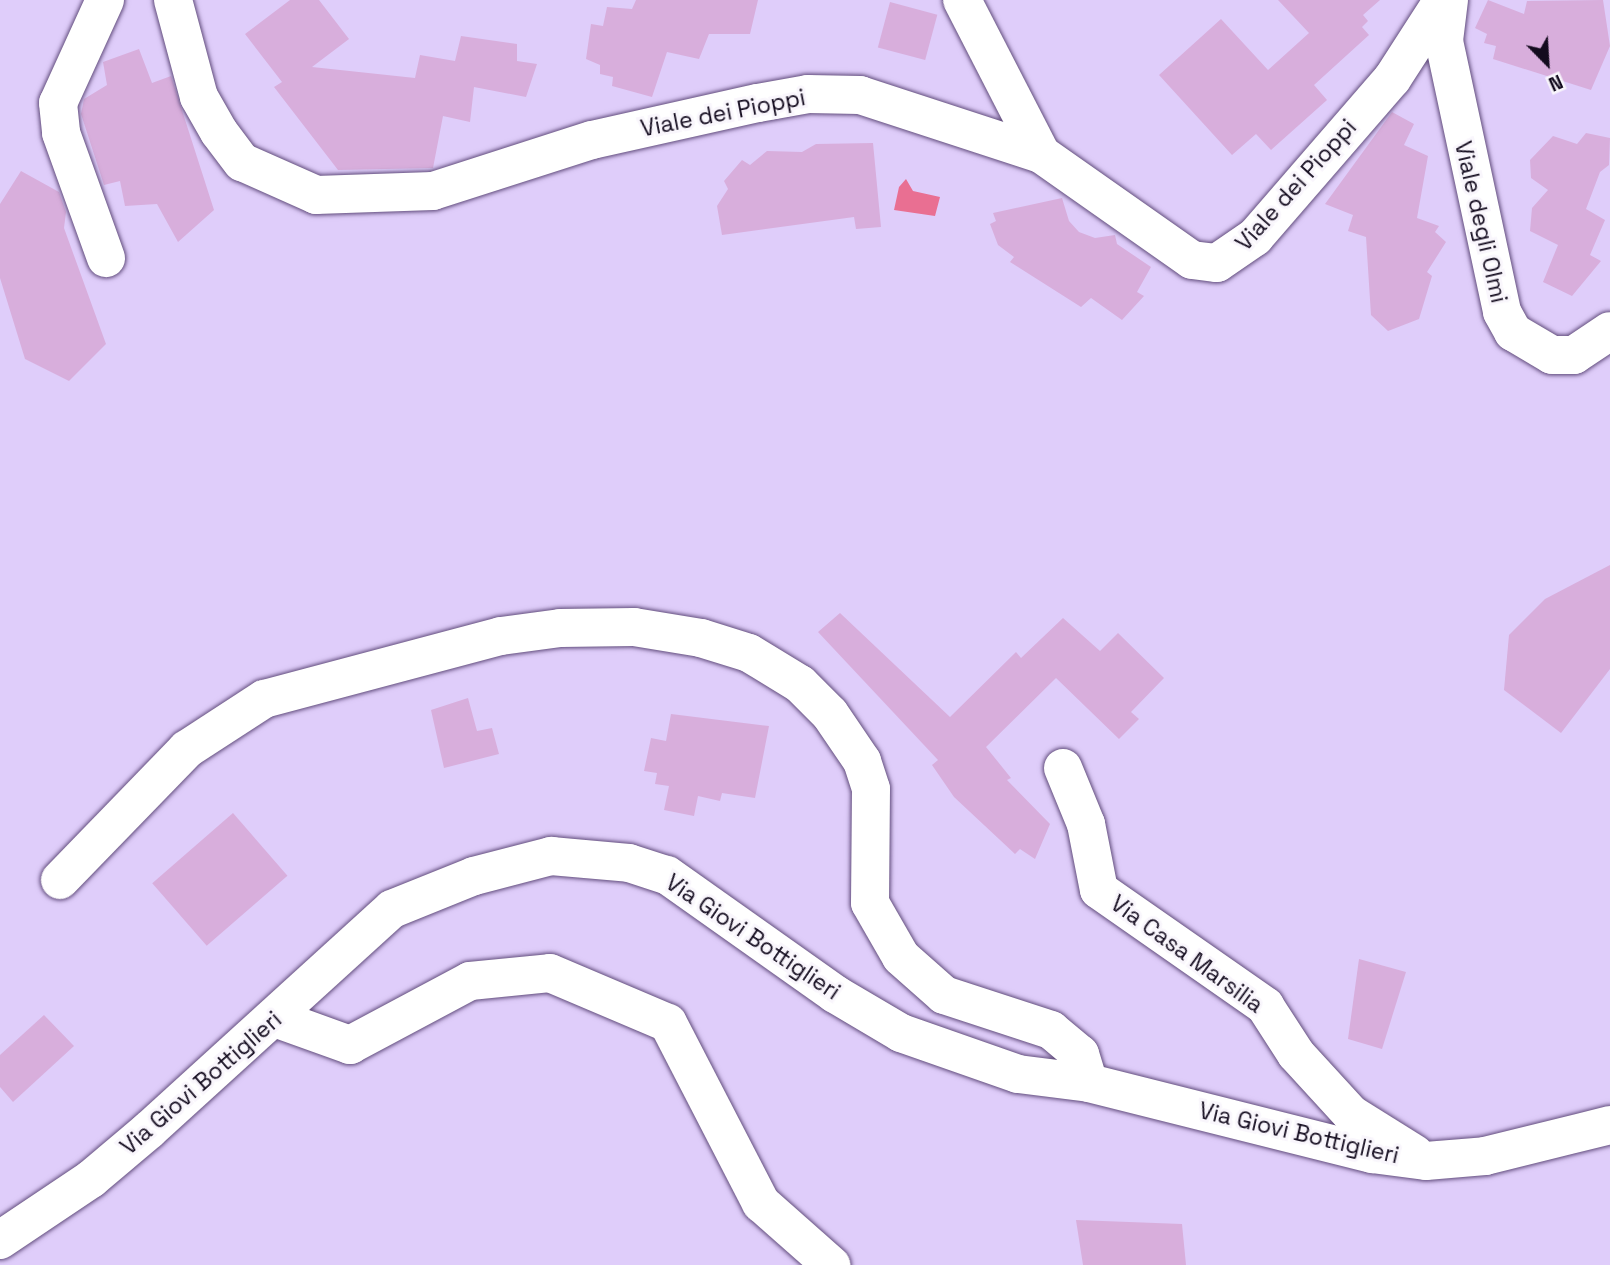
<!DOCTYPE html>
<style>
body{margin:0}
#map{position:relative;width:1610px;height:1265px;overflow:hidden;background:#dfcdfa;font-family:"Space Grotesk",sans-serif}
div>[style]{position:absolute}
.water>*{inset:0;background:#e96f92}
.building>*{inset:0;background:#d8aedc;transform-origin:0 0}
.roads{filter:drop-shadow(0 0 2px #624d7d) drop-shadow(0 0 2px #624d7d)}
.minor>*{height:38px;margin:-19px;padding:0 19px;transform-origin:19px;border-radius:19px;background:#fff}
span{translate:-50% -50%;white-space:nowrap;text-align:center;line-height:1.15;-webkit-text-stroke:6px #f9f6fc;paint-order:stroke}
.street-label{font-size:23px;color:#130b1e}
.north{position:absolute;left:1512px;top:28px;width:70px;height:70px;-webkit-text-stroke:5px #f9f6fc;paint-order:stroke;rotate:156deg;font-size:19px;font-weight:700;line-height:28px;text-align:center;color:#130b1e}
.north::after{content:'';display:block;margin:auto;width:24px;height:32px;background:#130b1e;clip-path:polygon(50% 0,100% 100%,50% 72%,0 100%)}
</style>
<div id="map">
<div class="water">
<div style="clip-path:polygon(906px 179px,913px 191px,940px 197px,935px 216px,894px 210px,899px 187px)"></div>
</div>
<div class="building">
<div style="clip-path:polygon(290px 0,319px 0,349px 39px,312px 67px,415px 78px,420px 55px,455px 61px,461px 36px,517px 44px,517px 61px,537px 64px,526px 97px,474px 87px,470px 122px,443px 116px,433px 168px,338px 170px,274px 87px,282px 82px,245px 34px)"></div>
<div style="clip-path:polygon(636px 0,758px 0,750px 34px,709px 34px,699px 59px,667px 52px,652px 97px,612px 86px,613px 77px,600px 74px,600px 65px,586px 59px,591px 24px,603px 26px,607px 7px,632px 9px)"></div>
<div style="clip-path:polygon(1278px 0,1380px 0,1363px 15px,1368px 21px,1362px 27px,1369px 35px,1314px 85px,1327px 100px,1271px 150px,1256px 134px,1232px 155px,1159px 75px,1221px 19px,1268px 70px,1309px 33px)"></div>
<div style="clip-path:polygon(1488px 0,1524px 14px,1527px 1px,1603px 0,1610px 46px,1591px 90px,1493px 59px,1496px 46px,1484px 43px,1487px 34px,1475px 28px)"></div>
<div style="left:890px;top:2px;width:49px;height:47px;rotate:15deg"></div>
<div style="clip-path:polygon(139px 49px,152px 83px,171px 76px,214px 210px,178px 242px,157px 204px,125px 206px,120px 181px,104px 185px,81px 114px,84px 99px,107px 85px,103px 62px)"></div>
<div style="clip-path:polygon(1392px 112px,1414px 124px,1404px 145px,1428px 156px,1417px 218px,1439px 226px,1435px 232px,1446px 242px,1427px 272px,1432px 276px,1419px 319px,1388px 331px,1371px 315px,1366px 237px,1348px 231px,1353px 215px,1325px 204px)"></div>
<div style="clip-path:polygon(1586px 133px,1610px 138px,1609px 165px,1600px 172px,1586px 209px,1605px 220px,1590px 255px,1601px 261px,1572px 296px,1543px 282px,1558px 245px,1530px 231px,1532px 208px,1548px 190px,1531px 178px,1530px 160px,1553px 136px,1577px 144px)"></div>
<div style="clip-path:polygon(873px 143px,881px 227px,856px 229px,854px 217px,722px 235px,717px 206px,728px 189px,724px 181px,742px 160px,750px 165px,767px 151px,802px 152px,816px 144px)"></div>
<div style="clip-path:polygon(21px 171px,59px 192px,66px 212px,64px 228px,106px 344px,69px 381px,25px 359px,0 278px,0 204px)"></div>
<div style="clip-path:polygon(1062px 198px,1069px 221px,1079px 232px,1095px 238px,1115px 235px,1117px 244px,1151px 267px,1137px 292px,1144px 296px,1122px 320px,1091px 298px,1081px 307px,1010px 262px,1014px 257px,998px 245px,990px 224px,996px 221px,993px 213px)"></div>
<div style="clip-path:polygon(1610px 565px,1610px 669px,1561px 733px,1504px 690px,1509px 635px,1545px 599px)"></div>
<div style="clip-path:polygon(840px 613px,950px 717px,1016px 652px,1021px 658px,1063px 618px,1100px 651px,1118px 633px,1164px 678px,1131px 712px,1139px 719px,1119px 739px,1056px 678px,986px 747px,1011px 778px,1007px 780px,1050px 824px,1035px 859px,1020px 849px,1015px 854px,954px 797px,932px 765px,938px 760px,818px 632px)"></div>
<div style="clip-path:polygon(468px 698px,477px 731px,492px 728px,499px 754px,444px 768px,431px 710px)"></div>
<div style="clip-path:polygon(671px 714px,769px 726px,755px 798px,722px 793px,720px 801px,698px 796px,694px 816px,664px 810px,669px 786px,655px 784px,657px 773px,644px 771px,651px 738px,666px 741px)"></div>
<div style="left:233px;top:813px;width:83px;height:107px;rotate:49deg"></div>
<div style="clip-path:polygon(1359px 959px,1406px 972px,1382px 1049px,1348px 1039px)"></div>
<div style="clip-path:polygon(44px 1015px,74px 1046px,13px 1102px,0 1087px,0 1055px)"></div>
<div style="clip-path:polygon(1076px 1220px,1182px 1224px,1186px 1265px,1083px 1265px)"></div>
</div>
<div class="roads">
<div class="minor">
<div style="left:105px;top:0;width:113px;rotate:114.5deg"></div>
<div style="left:58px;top:103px;width:30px;rotate:84deg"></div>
<div style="left:61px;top:133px;width:133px;rotate:70.2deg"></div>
<div style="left:173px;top:0;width:100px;rotate:75deg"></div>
<div style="left:199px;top:97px;width:40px;rotate:60.3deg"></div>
<div style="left:219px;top:132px;width:38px;rotate:53deg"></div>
<div style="left:242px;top:162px;width:81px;rotate:24deg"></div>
<div style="left:316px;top:195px;width:117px;rotate:-2deg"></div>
<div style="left:433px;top:191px;width:167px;rotate:-17.8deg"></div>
<div style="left:592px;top:140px;width:170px;rotate:-12.6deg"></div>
<div style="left:758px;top:103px;width:51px;rotate:-10.2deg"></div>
<div style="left:808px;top:94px;width:52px;rotate:1.1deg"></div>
<div style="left:860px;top:95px;width:190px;rotate:18.1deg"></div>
<div style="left:1041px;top:154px;width:184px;rotate:35.1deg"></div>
<div style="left:1192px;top:260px;width:25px;rotate:7deg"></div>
<div style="left:1217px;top:263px;width:46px;rotate:-34.4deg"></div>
<div style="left:1255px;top:237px;width:209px;rotate:-49.1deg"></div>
<div style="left:1392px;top:79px;width:94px;rotate:-57.2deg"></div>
<div style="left:962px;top:0;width:173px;rotate:62.8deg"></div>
<div style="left:1449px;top:0;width:41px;rotate:97deg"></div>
<div style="left:1444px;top:41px;width:277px;rotate:77.9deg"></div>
<div style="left:1502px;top:312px;width:23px;rotate:61deg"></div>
<div style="left:1513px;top:332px;width:45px;rotate:30.5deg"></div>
<div style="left:1552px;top:355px;width:22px"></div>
<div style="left:1574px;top:355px;width:43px;rotate:-33.7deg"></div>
<div style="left:1063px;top:768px;width:61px;rotate:67.7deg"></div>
<div style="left:1086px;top:824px;width:67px;rotate:78.9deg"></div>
<div style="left:1099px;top:890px;width:203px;rotate:34.9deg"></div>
<div style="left:1265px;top:1006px;width:57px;rotate:57.1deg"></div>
<div style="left:1296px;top:1054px;width:81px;rotate:47.5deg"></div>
<div style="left:1351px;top:1114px;width:75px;rotate:32deg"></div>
<div style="left:60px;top:880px;width:182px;rotate:-45.9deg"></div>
<div style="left:187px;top:749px;width:92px;rotate:-33deg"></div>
<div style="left:264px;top:699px;width:245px;rotate:-14.9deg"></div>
<div style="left:501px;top:636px;width:60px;rotate:-7.7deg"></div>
<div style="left:560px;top:628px;width:74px;rotate:-0.8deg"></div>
<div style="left:634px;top:627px;width:68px;rotate:9.3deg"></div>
<div style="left:701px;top:638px;width:50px;rotate:17.4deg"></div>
<div style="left:749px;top:653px;width:60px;rotate:31.3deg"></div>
<div style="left:800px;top:684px;width:42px;rotate:45deg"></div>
<div style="left:830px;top:714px;width:57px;rotate:55.8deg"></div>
<div style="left:862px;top:761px;width:29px;rotate:72deg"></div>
<div style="left:871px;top:789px;width:114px;rotate:90.5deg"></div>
<div style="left:870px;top:903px;width:62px;rotate:60.1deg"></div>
<div style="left:901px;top:957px;width:57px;rotate:41.5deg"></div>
<div style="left:944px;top:995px;width:113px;rotate:18.1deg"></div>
<div style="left:1051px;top:1030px;width:38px;rotate:40deg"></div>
<div style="left:1080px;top:1054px;width:30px;rotate:73deg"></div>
<div style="left:275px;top:1018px;width:80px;rotate:19.8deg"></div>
<div style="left:350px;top:1045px;width:136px;rotate:-28.1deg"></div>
<div style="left:470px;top:981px;width:80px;rotate:-5.7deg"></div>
<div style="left:550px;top:973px;width:128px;rotate:23deg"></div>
<div style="left:668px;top:1023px;width:203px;rotate:62.7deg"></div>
<div style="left:761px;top:1203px;width:94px;rotate:41.5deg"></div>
<div style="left:0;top:1240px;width:110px;rotate:-33.8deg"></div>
<div style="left:91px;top:1179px;width:76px;rotate:-40.2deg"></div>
<div style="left:149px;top:1130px;width:328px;rotate:-42.3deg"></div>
<div style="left:392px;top:909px;width:88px;rotate:-21.9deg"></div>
<div style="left:474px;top:876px;width:80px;rotate:-14.6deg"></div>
<div style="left:551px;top:856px;width:78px;rotate:5.1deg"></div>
<div style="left:629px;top:863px;width:40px;rotate:18deg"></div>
<div style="left:667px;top:875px;width:206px;rotate:35.3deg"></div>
<div style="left:835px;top:994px;width:77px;rotate:30.6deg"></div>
<div style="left:901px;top:1033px;width:124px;rotate:19.3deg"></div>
<div style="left:1018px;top:1074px;width:72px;rotate:7.2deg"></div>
<div style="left:1089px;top:1083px;width:292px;rotate:14.1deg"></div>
<div style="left:1372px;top:1154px;width:54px;rotate:7.4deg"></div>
<div style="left:1426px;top:1161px;width:59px;rotate:-4.8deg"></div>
<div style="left:1485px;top:1156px;width:129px;rotate:-13.9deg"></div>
</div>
</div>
<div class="street-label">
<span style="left:723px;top:113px;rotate:-11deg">Viale dei Pioppi</span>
<span style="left:1296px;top:185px;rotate:-48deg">Viale dei Pioppi</span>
<span style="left:1481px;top:222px;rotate:77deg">Viale degli Olmi</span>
<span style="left:753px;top:937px;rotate:34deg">Via Giovi Bottiglieri</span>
<span style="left:1187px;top:954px;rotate:36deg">Via Casa Marsilia</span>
<span style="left:201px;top:1083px;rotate:-41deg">Via Giovi Bottiglieri</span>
<span style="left:1299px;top:1133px;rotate:13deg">Via Giovi Bottiglieri</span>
</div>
<div class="north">N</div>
</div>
